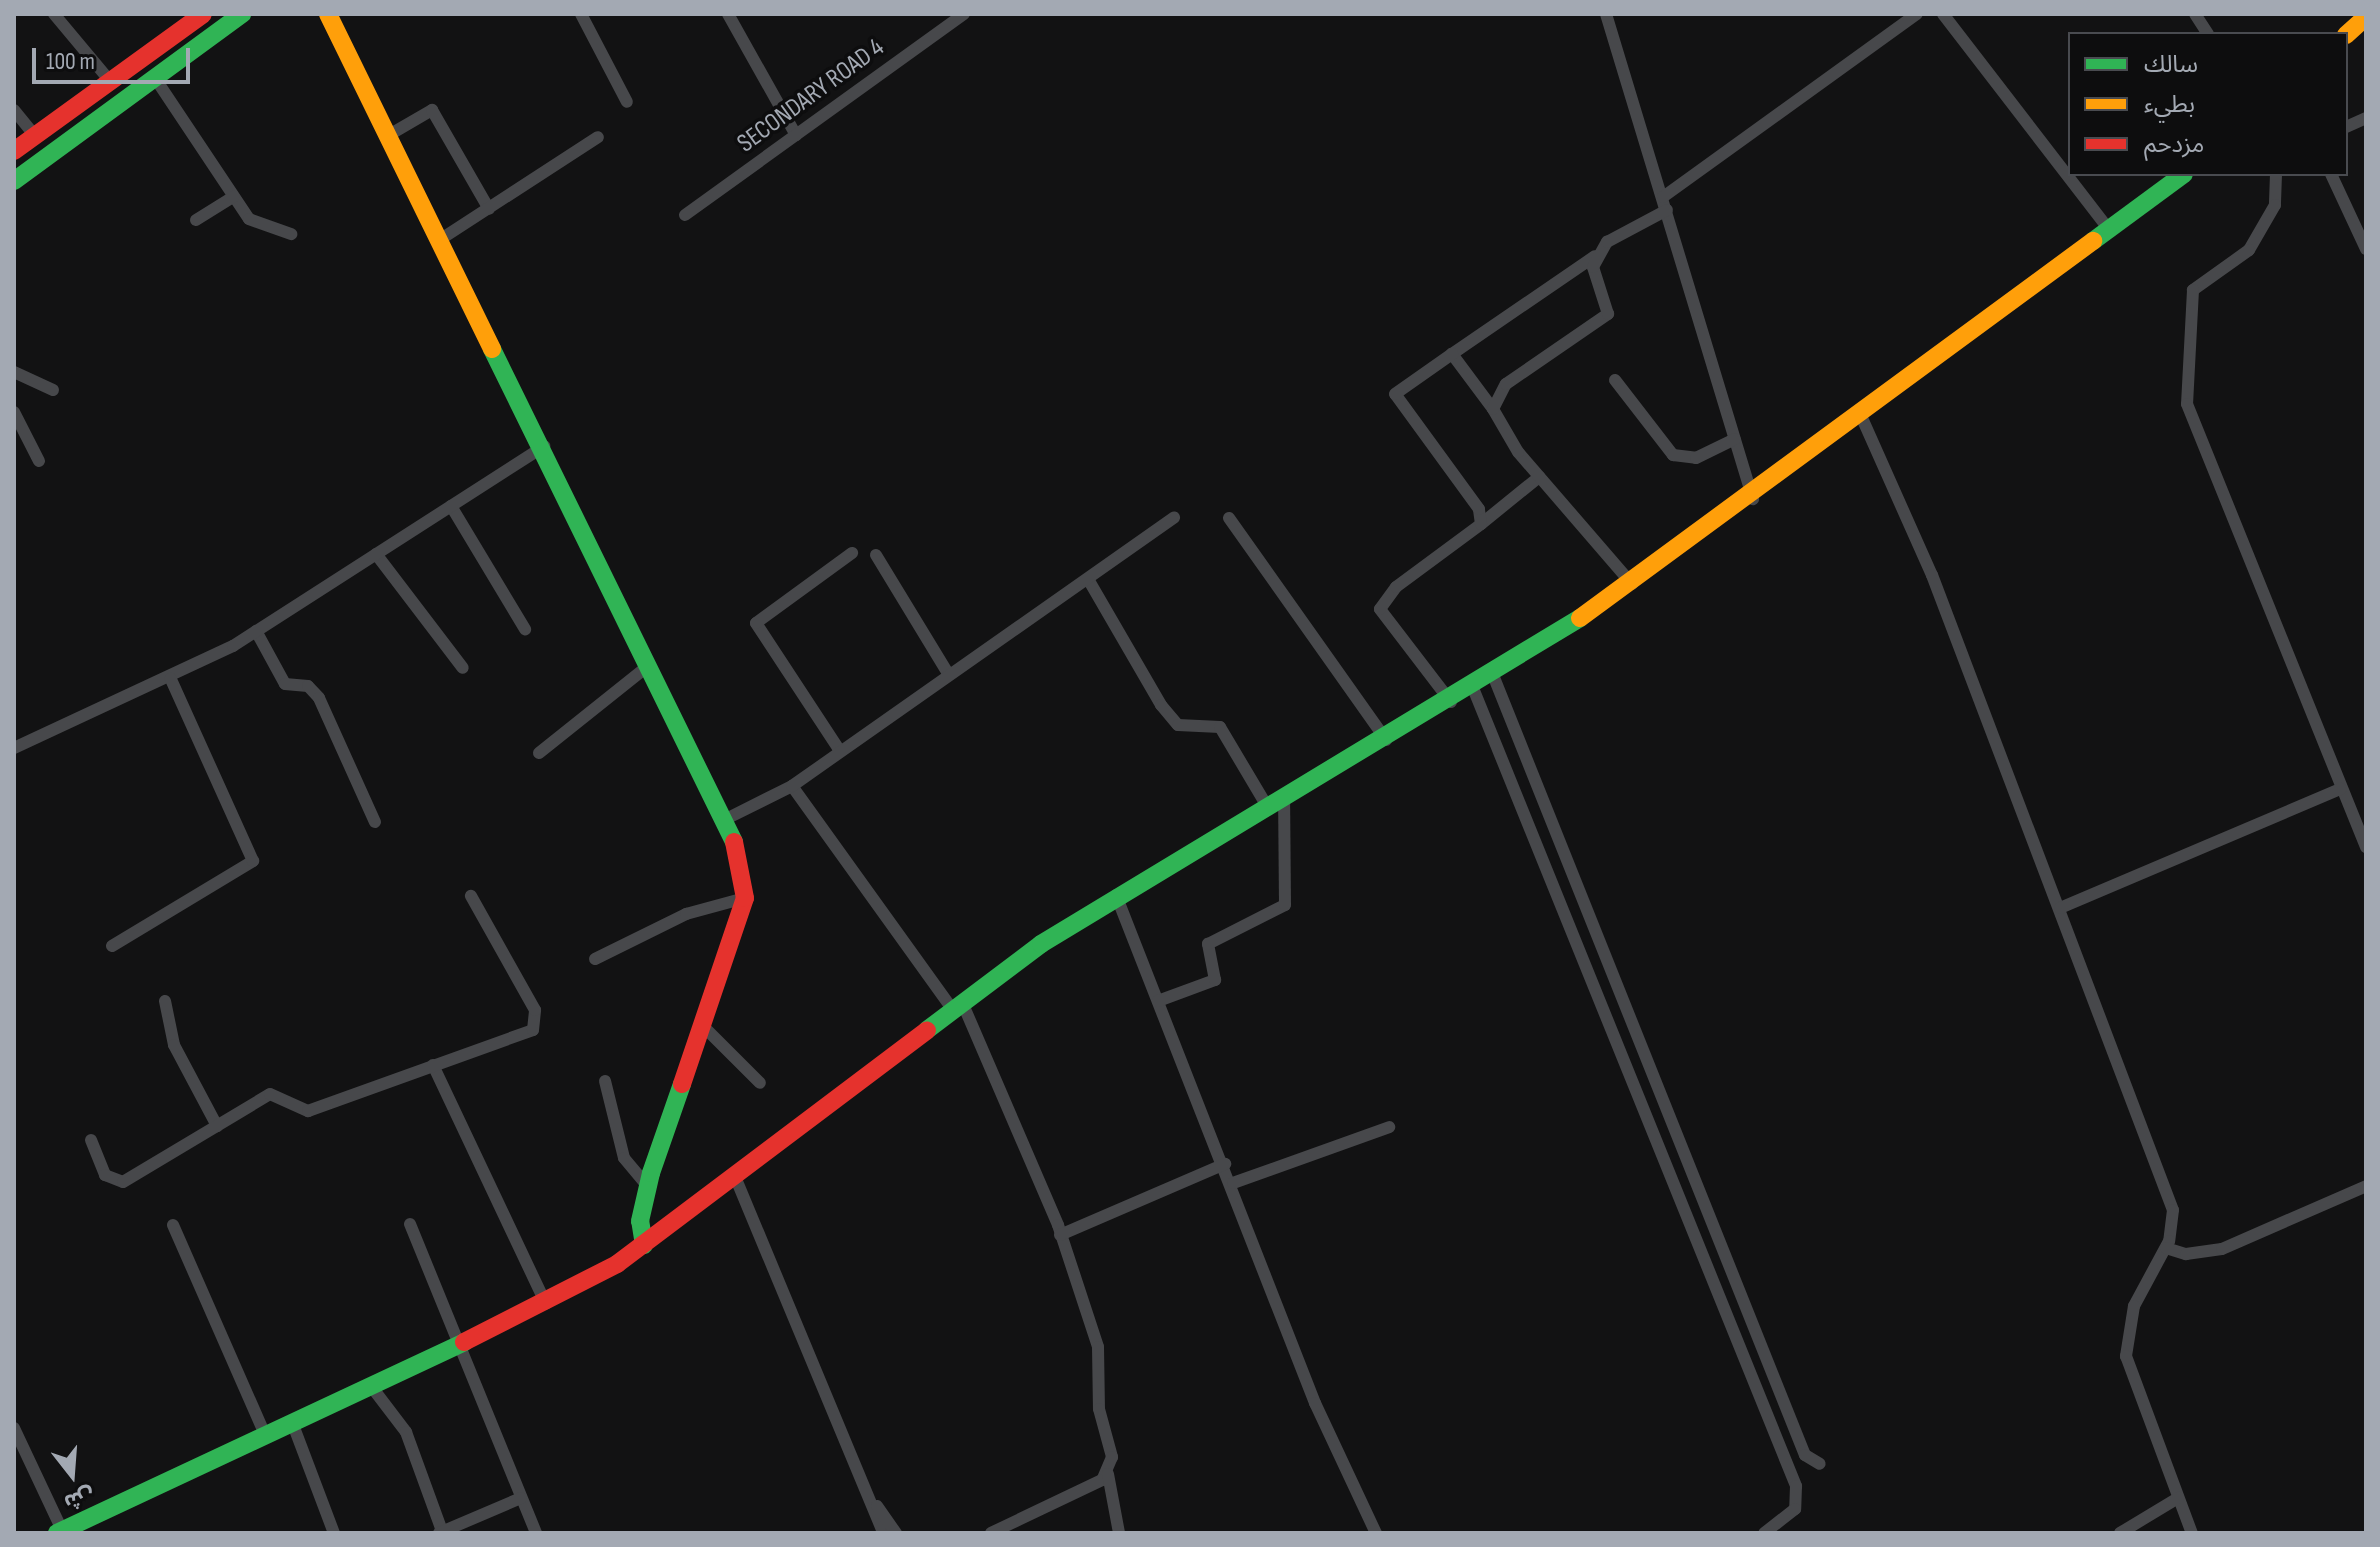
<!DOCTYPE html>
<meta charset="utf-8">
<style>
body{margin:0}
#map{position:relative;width:2380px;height:1547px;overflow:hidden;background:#121213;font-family:"Sofia Sans Condensed","Noto Sans Arabic",sans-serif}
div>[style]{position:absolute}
.street>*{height:12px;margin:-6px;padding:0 6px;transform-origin:6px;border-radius:6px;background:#47484b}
.fast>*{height:18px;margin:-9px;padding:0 9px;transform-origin:9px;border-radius:9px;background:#30b455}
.slow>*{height:18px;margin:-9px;padding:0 9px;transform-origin:9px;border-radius:9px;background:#ff9f0a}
.jam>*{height:18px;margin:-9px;padding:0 9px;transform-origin:9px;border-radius:9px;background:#e5322d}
span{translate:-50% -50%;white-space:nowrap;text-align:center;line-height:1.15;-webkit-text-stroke:7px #0d0d0e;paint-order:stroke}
.street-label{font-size:26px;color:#a3a9b3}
.frame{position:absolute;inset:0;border:16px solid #a3a9b3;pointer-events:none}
.legend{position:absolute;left:2068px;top:32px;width:280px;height:144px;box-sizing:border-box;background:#0d0d0e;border:2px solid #494b50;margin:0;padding:10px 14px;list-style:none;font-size:24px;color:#a3a9b3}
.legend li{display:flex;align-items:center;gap:16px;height:40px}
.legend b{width:40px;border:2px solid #494b50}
.north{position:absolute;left:32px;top:1435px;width:80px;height:80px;-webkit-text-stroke:6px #0d0d0e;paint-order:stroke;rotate:163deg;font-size:22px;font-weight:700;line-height:32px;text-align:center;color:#a3a9b3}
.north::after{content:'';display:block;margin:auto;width:28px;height:36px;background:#a3a9b3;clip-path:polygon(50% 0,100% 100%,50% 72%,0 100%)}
.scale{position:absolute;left:32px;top:48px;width:158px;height:36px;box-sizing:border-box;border:4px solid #a3a9b3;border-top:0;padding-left:10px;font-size:24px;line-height:28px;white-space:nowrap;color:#a3a9b3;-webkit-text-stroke:6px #0d0d0e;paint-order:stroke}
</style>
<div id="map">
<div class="street">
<div style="left:54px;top:14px;width:87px;rotate:50.1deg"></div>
<div style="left:581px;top:14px;width:99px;rotate:62.4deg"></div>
<div style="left:728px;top:14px;width:139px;rotate:60.7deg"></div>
<div style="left:1606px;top:14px;width:507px;rotate:73.14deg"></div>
<div style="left:1943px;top:14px;width:274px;rotate:52.4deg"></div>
<div style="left:2195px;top:14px;width:24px;rotate:57deg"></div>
<div style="left:155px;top:78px;width:169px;rotate:56.3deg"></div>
<div style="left:249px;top:219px;width:45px;rotate:19.7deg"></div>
<div style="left:14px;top:110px;width:33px;rotate:51deg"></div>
<div style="left:2346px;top:127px;width:22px;rotate:-24deg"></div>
<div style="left:389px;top:135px;width:50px;rotate:-30.2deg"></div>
<div style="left:432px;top:110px;width:114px;rotate:60.1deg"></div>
<div style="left:2276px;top:174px;width:31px;rotate:92deg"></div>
<div style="left:2275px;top:205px;width:52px;rotate:120deg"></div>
<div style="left:2249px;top:250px;width:69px;rotate:144.5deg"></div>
<div style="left:2193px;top:290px;width:114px;rotate:93deg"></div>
<div style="left:2187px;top:404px;width:478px;rotate:68deg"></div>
<div style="left:2331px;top:174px;width:83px;rotate:65deg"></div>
<div style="left:1663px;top:197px;width:313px;rotate:-35.8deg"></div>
<div style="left:685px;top:215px;width:344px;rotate:-35.8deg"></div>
<div style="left:196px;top:220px;width:44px;rotate:-31.9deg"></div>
<div style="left:441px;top:239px;width:187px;rotate:-33deg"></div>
<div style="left:14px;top:372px;width:43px;rotate:24.8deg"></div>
<div style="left:1615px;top:380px;width:95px;rotate:52.3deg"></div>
<div style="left:1673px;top:455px;width:23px;rotate:7deg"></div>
<div style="left:1696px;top:458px;width:43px;rotate:-26deg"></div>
<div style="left:1493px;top:409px;width:69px;rotate:-126.7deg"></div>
<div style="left:1452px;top:354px;width:173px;rotate:-34.4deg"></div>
<div style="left:14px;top:412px;width:55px;rotate:63deg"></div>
<div style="left:1862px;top:418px;width:172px;rotate:66deg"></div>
<div style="left:1932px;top:575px;width:679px;rotate:69.22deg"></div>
<div style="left:2173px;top:1210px;width:31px;rotate:97deg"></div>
<div style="left:2169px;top:1241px;width:74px;rotate:118.3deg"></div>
<div style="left:2134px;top:1306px;width:51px;rotate:99.1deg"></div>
<div style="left:2126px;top:1356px;width:189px;rotate:69.6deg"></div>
<div style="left:451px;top:506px;width:144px;rotate:59deg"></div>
<div style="left:1229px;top:518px;width:272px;rotate:54.7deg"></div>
<div style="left:1481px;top:524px;width:75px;rotate:-39deg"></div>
<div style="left:376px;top:554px;width:143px;rotate:52.7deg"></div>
<div style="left:876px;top:555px;width:140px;rotate:58.7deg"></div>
<div style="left:1088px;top:579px;width:146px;rotate:59.9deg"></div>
<div style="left:1161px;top:705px;width:26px;rotate:50deg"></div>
<div style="left:1178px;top:725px;width:42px;rotate:2.7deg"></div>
<div style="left:1220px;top:727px;width:92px;rotate:59.3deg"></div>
<div style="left:1632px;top:584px;width:174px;rotate:-130.8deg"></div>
<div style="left:1518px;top:452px;width:50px;rotate:-120.2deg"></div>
<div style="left:1493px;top:409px;width:28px;rotate:-63deg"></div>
<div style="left:1506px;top:384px;width:124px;rotate:-34.5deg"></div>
<div style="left:1608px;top:314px;width:49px;rotate:-107.7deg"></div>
<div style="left:1593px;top:267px;width:29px;rotate:-61deg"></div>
<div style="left:1607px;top:242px;width:68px;rotate:-28.1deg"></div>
<div style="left:256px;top:631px;width:60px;rotate:61.3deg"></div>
<div style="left:285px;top:684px;width:23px;rotate:5deg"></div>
<div style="left:308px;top:686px;width:16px;rotate:47deg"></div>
<div style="left:319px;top:698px;width:136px;rotate:65.7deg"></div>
<div style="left:1493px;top:675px;width:840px;rotate:68.2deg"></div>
<div style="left:1805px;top:1455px;width:17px;rotate:31deg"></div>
<div style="left:1473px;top:688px;width:861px;rotate:67.96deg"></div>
<div style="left:1796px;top:1486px;width:23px;rotate:92deg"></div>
<div style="left:1795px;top:1509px;width:39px;rotate:142deg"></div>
<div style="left:1451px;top:702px;width:117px;rotate:-127.4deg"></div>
<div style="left:1380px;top:609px;width:27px;rotate:-54deg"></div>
<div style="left:1396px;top:587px;width:106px;rotate:-36.5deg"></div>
<div style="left:1481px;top:524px;width:15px;rotate:-98deg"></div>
<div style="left:1479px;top:509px;width:142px;rotate:-126.1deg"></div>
<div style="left:1395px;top:394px;width:70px;rotate:-35.1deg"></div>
<div style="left:14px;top:748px;width:242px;rotate:-25deg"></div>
<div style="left:233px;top:646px;width:370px;rotate:-32.7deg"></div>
<div style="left:840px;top:751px;width:153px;rotate:-123.3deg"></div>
<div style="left:756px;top:623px;width:119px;rotate:-36.1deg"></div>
<div style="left:539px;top:753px;width:139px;rotate:-38.6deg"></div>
<div style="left:792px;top:786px;width:274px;rotate:54.3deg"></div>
<div style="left:728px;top:818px;width:72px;rotate:-26.6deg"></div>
<div style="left:792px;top:786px;width:467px;rotate:-35.1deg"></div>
<div style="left:1116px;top:895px;width:546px;rotate:68.61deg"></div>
<div style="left:1315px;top:1403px;width:144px;rotate:64.9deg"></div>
<div style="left:2060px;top:908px;width:305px;rotate:-23deg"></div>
<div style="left:112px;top:946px;width:165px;rotate:-31.1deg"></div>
<div style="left:253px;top:861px;width:200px;rotate:-114.3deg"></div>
<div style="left:595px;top:959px;width:102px;rotate:-26.3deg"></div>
<div style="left:686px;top:914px;width:61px;rotate:-15.2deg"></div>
<div style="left:165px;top:1001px;width:45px;rotate:78.4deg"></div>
<div style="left:174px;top:1045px;width:92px;rotate:62deg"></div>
<div style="left:1158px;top:1001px;width:61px;rotate:-20.2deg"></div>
<div style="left:1215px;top:980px;width:37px;rotate:-101deg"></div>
<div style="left:1208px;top:944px;width:86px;rotate:-26.9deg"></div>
<div style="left:1285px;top:905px;width:108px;rotate:-90.5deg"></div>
<div style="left:962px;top:1002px;width:243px;rotate:66.7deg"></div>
<div style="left:1058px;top:1225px;width:128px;rotate:71.8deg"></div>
<div style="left:1098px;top:1347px;width:62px;rotate:89.1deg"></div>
<div style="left:1099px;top:1409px;width:50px;rotate:74.8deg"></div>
<div style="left:1112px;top:1457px;width:25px;rotate:113deg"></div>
<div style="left:1102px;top:1480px;width:123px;rotate:154.5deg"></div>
<div style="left:704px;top:1027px;width:79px;rotate:45deg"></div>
<div style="left:433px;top:1065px;width:264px;rotate:64.7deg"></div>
<div style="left:605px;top:1081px;width:79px;rotate:76.1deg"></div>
<div style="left:624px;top:1158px;width:38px;rotate:50deg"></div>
<div style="left:91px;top:1140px;width:38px;rotate:68deg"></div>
<div style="left:105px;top:1175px;width:19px;rotate:21deg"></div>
<div style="left:123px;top:1182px;width:171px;rotate:-30.9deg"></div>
<div style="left:270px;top:1094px;width:42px;rotate:24.1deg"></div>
<div style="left:308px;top:1111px;width:239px;rotate:-19.8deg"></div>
<div style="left:533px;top:1030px;width:20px;rotate:-84deg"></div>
<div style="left:535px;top:1010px;width:131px;rotate:-119.3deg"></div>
<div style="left:736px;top:1179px;width:383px;rotate:67.4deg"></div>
<div style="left:1233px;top:1183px;width:166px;rotate:-19.7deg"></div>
<div style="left:410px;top:1224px;width:334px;rotate:67.8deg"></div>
<div style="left:173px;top:1225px;width:229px;rotate:66.3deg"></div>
<div style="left:1060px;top:1235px;width:180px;rotate:-23.3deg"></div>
<div style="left:2166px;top:1248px;width:21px;rotate:17deg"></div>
<div style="left:2186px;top:1254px;width:36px;rotate:-8deg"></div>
<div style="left:2222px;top:1249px;width:157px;rotate:-23.6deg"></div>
<div style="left:371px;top:1386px;width:58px;rotate:52.7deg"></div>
<div style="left:406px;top:1432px;width:105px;rotate:70deg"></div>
<div style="left:292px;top:1422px;width:119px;rotate:69.3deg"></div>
<div style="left:14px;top:1428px;width:113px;rotate:64.8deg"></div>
<div style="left:1108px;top:1474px;width:60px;rotate:79.4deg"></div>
<div style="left:877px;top:1506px;width:33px;rotate:55deg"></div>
<div style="left:439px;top:1533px;width:89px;rotate:-23.1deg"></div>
<div style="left:2120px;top:1533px;width:68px;rotate:-31.1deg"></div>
</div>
<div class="fast">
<div style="left:14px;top:181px;width:283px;rotate:-36.2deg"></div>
<div style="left:2093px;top:241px;width:113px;rotate:-36.4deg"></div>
<div style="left:492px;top:349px;width:549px;rotate:63.85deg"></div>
<div style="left:927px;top:1030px;width:143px;rotate:-37deg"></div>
<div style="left:1041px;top:944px;width:630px;rotate:-31.17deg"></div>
<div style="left:644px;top:1245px;width:24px;rotate:-99deg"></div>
<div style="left:640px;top:1221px;width:49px;rotate:-77.1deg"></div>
<div style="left:651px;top:1173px;width:94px;rotate:-70.8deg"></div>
<div style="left:57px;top:1533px;width:450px;rotate:-25.1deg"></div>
</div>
<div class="slow">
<div style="left:328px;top:14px;width:373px;rotate:63.9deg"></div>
<div style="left:2346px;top:35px;width:27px;rotate:-42deg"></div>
<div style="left:1580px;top:618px;width:637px;rotate:-36.31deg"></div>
</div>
<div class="jam">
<div style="left:14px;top:151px;width:233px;rotate:-35.9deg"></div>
<div style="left:682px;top:1084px;width:196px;rotate:-71.3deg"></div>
<div style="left:745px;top:898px;width:57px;rotate:-101.1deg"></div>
<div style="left:464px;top:1342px;width:172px;rotate:-27deg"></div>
<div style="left:617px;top:1264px;width:388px;rotate:-37deg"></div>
</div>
<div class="street-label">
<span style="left:811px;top:96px;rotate:-36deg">SECONDARY ROAD 4</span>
</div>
<div class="frame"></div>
<ul class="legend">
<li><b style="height:10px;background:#30b455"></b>سالك</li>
<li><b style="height:10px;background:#ff9f0a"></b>بطيء</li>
<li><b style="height:10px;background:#e5322d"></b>مزدحم</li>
</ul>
<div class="north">ش</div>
<div class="scale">100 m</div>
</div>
